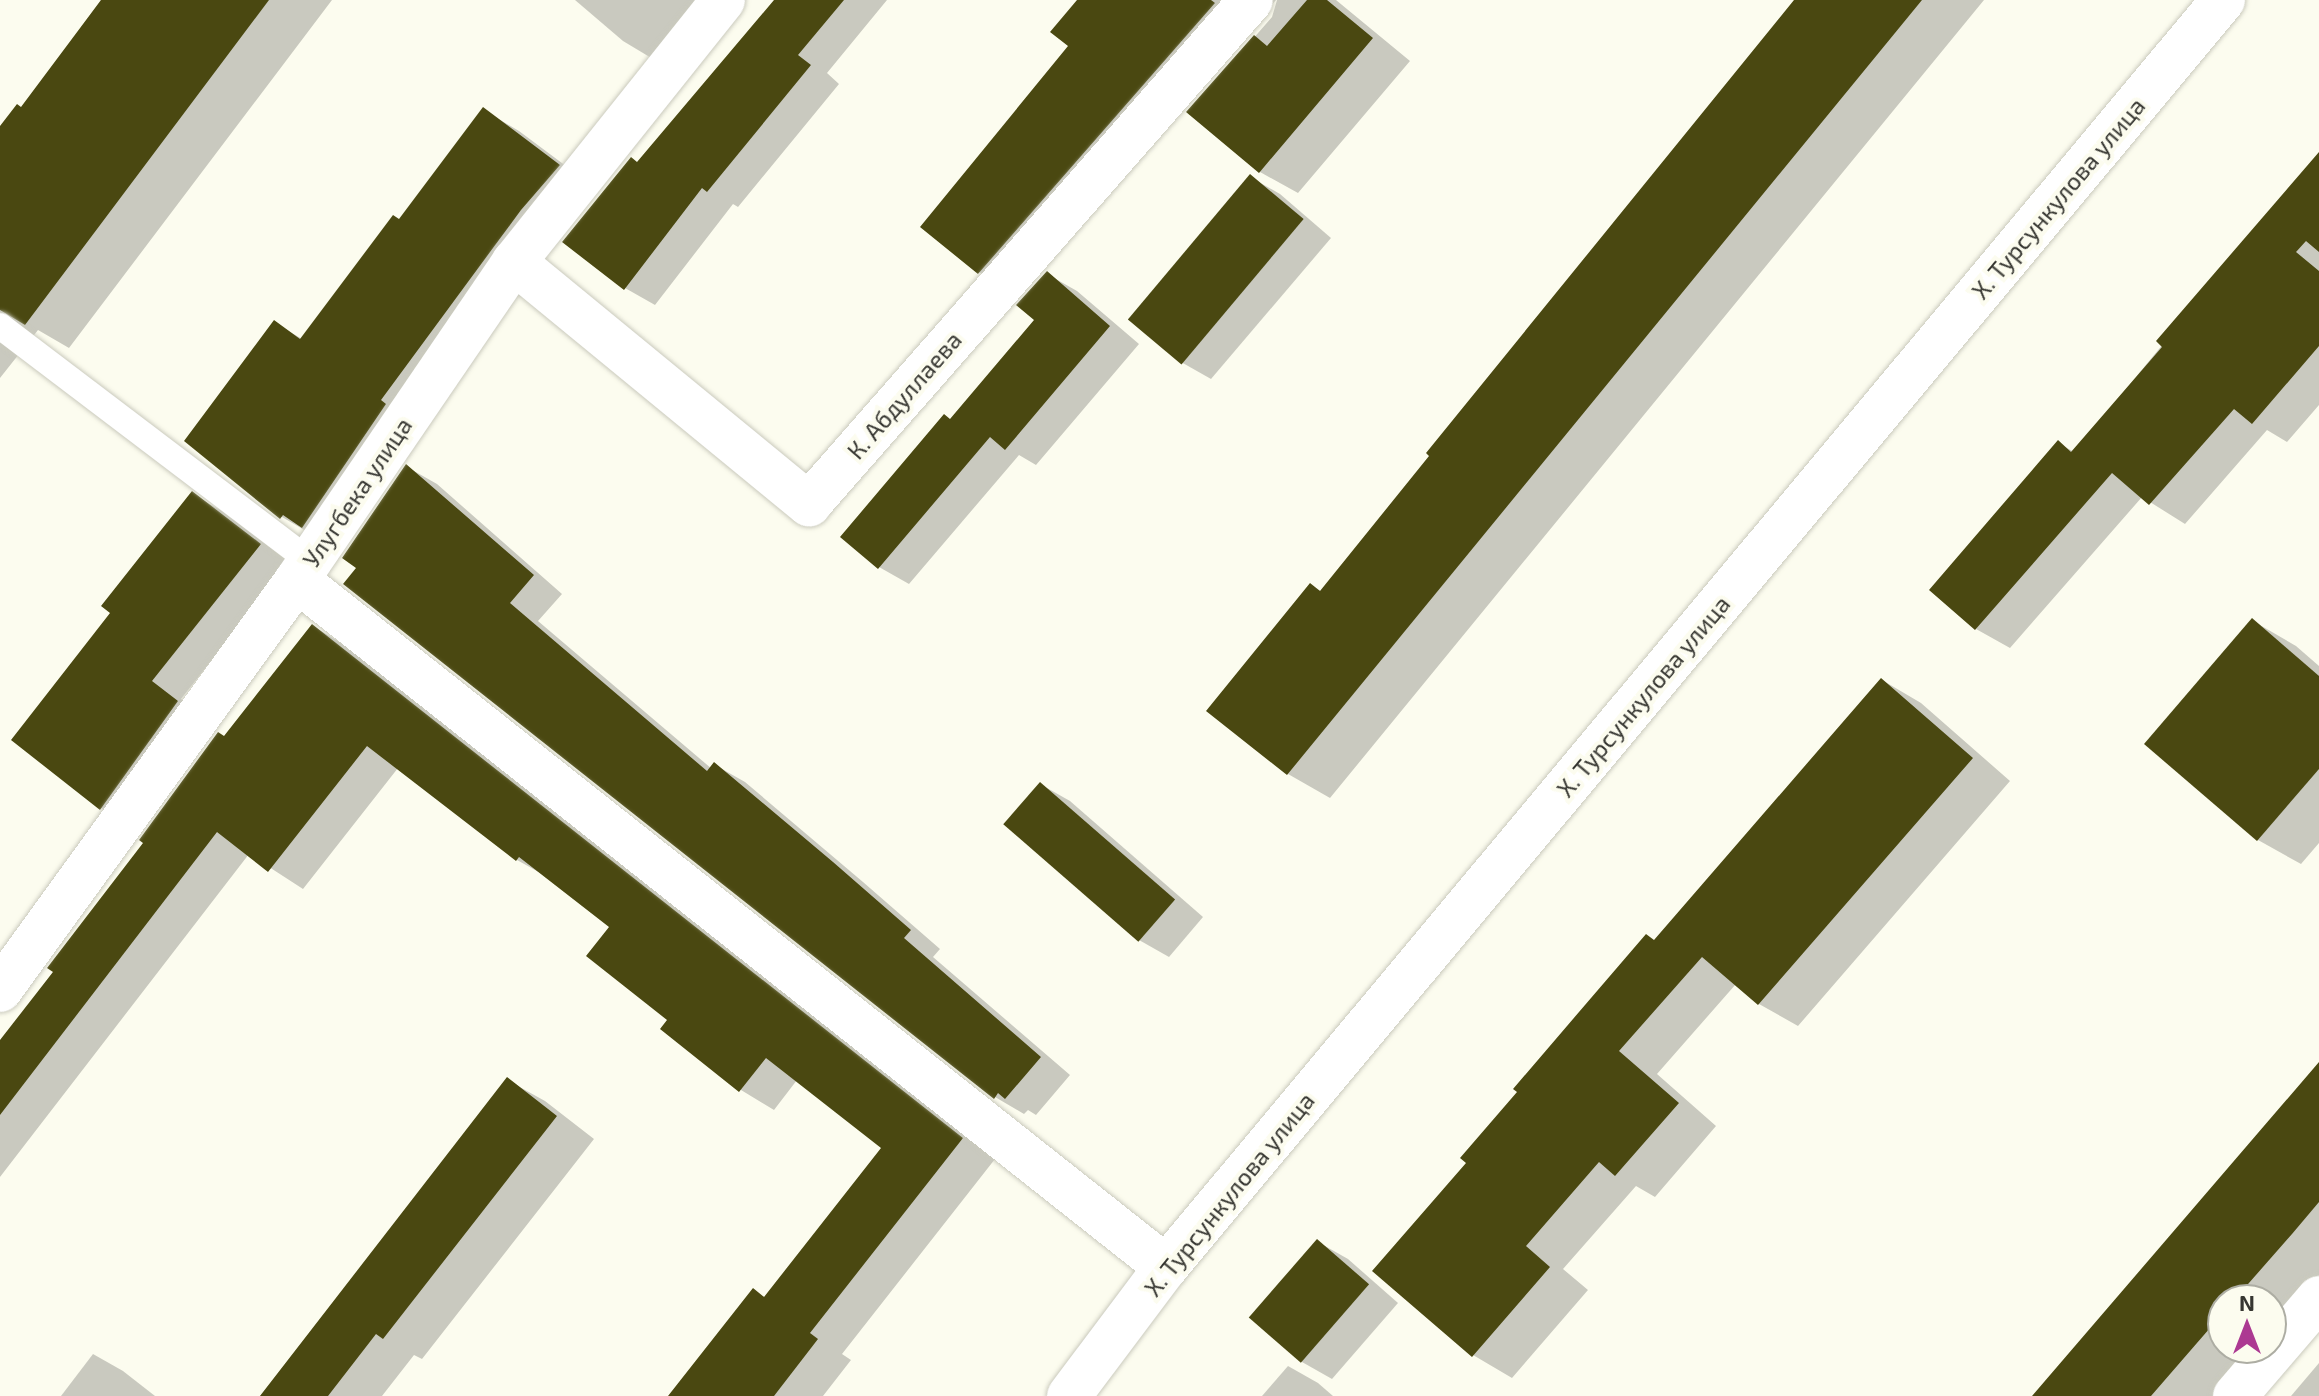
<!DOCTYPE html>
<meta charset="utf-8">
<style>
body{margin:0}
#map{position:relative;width:2319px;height:1396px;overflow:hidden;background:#fcfcef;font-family:"Exo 2",sans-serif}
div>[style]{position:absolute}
.shadow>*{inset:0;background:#0003}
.building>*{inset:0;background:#4a4811;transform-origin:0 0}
.roads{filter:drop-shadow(0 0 2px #cacabd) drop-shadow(0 0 2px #cacabd)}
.service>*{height:26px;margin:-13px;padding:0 13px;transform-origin:13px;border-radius:13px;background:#fff}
.minor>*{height:44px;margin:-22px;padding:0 22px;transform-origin:22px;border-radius:22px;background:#fff}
.tertiary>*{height:44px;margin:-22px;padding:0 22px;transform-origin:22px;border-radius:22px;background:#fff}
span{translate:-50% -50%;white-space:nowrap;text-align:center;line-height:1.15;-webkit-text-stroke:8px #fcfcef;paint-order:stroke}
.street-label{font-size:24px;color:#363631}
.north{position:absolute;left:2207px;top:1284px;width:80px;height:80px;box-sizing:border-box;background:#fcfcef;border:2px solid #adada3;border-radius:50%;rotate:0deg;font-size:22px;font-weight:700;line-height:32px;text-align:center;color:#363631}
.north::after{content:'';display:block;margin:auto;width:28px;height:36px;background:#ac3992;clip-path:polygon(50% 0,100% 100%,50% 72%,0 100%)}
</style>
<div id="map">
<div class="shadow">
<div style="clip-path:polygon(101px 0,332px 0,69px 348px,38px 330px,0 378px,0 129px,22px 109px)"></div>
<div style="clip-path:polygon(575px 0,703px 0,653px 59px,623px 41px)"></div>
<div style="clip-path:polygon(775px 0,887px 0,827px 73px,839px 84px,738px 207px,733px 204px,655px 305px,625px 288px,639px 164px)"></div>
<div style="clip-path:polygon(1079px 0,1276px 0,1016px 294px,979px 272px,1071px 46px)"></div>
<div style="clip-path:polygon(1277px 0,1336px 0,1410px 61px,1298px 193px,1260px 172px,1189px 112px,1272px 17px)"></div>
<div style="clip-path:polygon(1797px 0,1984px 0,1330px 798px,1288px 774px,1310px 585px,1322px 592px)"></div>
<div style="clip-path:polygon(483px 110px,519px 131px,594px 187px,318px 538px,282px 517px,187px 441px,275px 323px,302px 339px,400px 221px)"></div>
<div style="clip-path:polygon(2319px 155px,2319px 405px,2287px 442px,2267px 430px,2185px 524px,2142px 497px,2010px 648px,1976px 629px,2058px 443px,2074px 452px)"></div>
<div style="clip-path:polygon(1250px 177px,1280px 194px,1331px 238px,1211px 379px,1181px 362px)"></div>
<div style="clip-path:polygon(1047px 274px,1077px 291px,1139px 344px,1036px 465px,1019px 455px,909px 584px,879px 567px,951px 420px,1037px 320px)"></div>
<div style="clip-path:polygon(407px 467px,437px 484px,562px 594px,538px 621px,712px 769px,715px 765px,745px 782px,863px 882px,940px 949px,933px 957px,1070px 1075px,1036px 1115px,1028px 1110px,1024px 1114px,995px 1097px,358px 568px)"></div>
<div style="clip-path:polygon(192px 494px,222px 511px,289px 562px,181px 699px,207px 720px,131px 825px,101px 808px,112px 613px)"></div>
<div style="clip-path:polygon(2253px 621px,2296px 646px,2319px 666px,2319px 843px,2301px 864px,2258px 840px)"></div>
<div style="clip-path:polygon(313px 626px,346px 646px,995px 1159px,842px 1354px,851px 1360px,823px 1396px,671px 1396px,753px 1291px,766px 1298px,884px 1147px,797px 1080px,774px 1110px,741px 1090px,670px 1019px,612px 927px,551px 879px,517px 860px,398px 768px,303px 889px,249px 854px,0 1177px,0 1044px,225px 738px)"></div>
<div style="clip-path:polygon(1882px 680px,1921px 703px,2010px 781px,1798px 1026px,1759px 1004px,1736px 984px,1657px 1074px,1716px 1126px,1655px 1197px,1636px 1186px,1563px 1269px,1588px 1290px,1512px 1378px,1473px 1355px,1655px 941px)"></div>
<div style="clip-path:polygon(1040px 784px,1070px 801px,1203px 917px,1169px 957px,1139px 940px,1006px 824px)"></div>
<div style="clip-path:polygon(2319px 1065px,2319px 1275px,2271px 1329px,2271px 1300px,2223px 1300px,2223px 1348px,2255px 1348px,2213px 1396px,2034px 1396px)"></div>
<div style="clip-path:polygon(507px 1080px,545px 1101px,594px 1139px,422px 1359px,414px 1355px,382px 1396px,260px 1396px)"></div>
<div style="clip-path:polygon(1318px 1242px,1348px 1259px,1398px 1303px,1332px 1379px,1302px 1362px)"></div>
<div style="clip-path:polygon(93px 1354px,123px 1371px,155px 1396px,61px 1396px)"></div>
<div style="clip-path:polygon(2319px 1363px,2319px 1396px,2291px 1396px)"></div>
<div style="clip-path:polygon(1288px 1366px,1318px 1383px,1333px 1396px,1262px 1396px)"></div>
</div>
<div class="building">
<div style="clip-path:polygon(101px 0,269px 0,25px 325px,0 310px,0 126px,17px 104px,21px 107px)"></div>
<div style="clip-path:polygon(774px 0,844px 0,798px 55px,811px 65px,707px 192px,702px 188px,624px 290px,562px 242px,631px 157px,637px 162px)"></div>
<div style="clip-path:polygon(1077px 0,1211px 0,1215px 3px,978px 274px,920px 227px,1068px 46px,1050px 32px)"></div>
<div style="clip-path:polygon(1307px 0,1327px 0,1373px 38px,1259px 173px,1186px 112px,1254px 35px,1267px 46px)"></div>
<div style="clip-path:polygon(1794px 0,1922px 0,1287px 775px,1206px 711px,1310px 583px,1320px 591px,1429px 456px,1426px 453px)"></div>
<div style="clip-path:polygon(483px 107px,560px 165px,521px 210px,381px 400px,386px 404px,302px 528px,283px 515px,280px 519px,184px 441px,274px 320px,300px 339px,393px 215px,399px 219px)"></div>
<div style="clip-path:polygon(2319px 152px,2319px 252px,2306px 241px,2296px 252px,2319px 271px,2319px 346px,2252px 424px,2234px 409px,2149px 505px,2112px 473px,1975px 630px,1929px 590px,2058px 440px,2071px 452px,2162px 347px,2156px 341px)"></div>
<div style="left:1250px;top:174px;width:70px;height:190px;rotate:40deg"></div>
<div style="clip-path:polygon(1047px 271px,1110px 326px,1005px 450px,990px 437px,878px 569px,840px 537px,944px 414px,950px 419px,1034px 320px,1016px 305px)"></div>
<div style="clip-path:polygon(406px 464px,534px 575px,510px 603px,707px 771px,714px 762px,833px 862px,911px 930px,904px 938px,1041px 1057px,1005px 1099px,998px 1093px,994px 1099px,343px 584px,356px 568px,342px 558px)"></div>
<div style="clip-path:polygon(192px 491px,261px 544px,152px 681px,178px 701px,100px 810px,11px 740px,110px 613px,101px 606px)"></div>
<div style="clip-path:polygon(2252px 618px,2319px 676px,2319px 769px,2257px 841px,2144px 744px)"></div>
<div style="clip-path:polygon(312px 624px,963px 1138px,810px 1333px,818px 1339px,774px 1396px,668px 1396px,753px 1288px,764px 1297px,881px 1148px,766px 1058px,739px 1092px,660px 1029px,667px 1020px,586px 956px,609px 927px,519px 857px,516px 861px,367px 746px,268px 872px,217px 832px,0 1115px,0 1040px,53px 972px,47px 968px,143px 843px,139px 840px,218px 732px,224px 736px)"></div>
<div style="clip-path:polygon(1881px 678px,1973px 758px,1758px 1005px,1702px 957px,1619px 1051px,1679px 1103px,1615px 1176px,1599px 1162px,1526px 1246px,1550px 1267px,1472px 1357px,1372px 1271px,1466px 1163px,1460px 1158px,1517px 1092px,1513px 1089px,1585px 1005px,1646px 934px,1654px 940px)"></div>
<div style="left:1040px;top:782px;width:179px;height:56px;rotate:41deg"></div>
<div style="clip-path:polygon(2319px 1062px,2319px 1202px,2292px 1234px,2234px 1300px,2223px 1300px,2223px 1313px,2151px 1396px,2032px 1396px)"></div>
<div style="clip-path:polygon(507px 1077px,557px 1116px,383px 1339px,376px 1334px,328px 1396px,260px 1396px)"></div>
<div style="left:1317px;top:1239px;width:69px;height:104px;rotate:41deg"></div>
</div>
<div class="roads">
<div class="service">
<div style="left:0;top:326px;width:389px;rotate:37.2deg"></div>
</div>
<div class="minor">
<div style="left:514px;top:262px;width:382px;rotate:39.4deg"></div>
<div style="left:809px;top:504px;width:670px;rotate:-48.75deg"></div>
<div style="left:297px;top:580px;width:1108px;rotate:38.33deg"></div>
<div style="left:0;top:990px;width:506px;rotate:-54.08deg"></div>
<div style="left:297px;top:580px;width:385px;rotate:-55.7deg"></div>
<div style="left:514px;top:262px;width:335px;rotate:-51.4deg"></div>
<div style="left:2235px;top:1396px;width:129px;rotate:-49.4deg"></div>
</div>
<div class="tertiary">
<div style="left:1069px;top:1396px;width:161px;rotate:-53.1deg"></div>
<div style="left:1166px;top:1267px;width:1650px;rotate:-50.16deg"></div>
</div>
</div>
<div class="street-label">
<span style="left:2058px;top:198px;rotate:-50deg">Х. Турсункулова улица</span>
<span style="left:904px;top:395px;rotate:-49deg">К. Абдуллаева</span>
<span style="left:357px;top:492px;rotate:-56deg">Улугбека улица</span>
<span style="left:1643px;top:696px;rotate:-50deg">Х. Турсункулова улица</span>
<span style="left:1229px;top:1194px;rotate:-51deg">Х. Турсункулова улица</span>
</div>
<div class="north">N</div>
</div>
